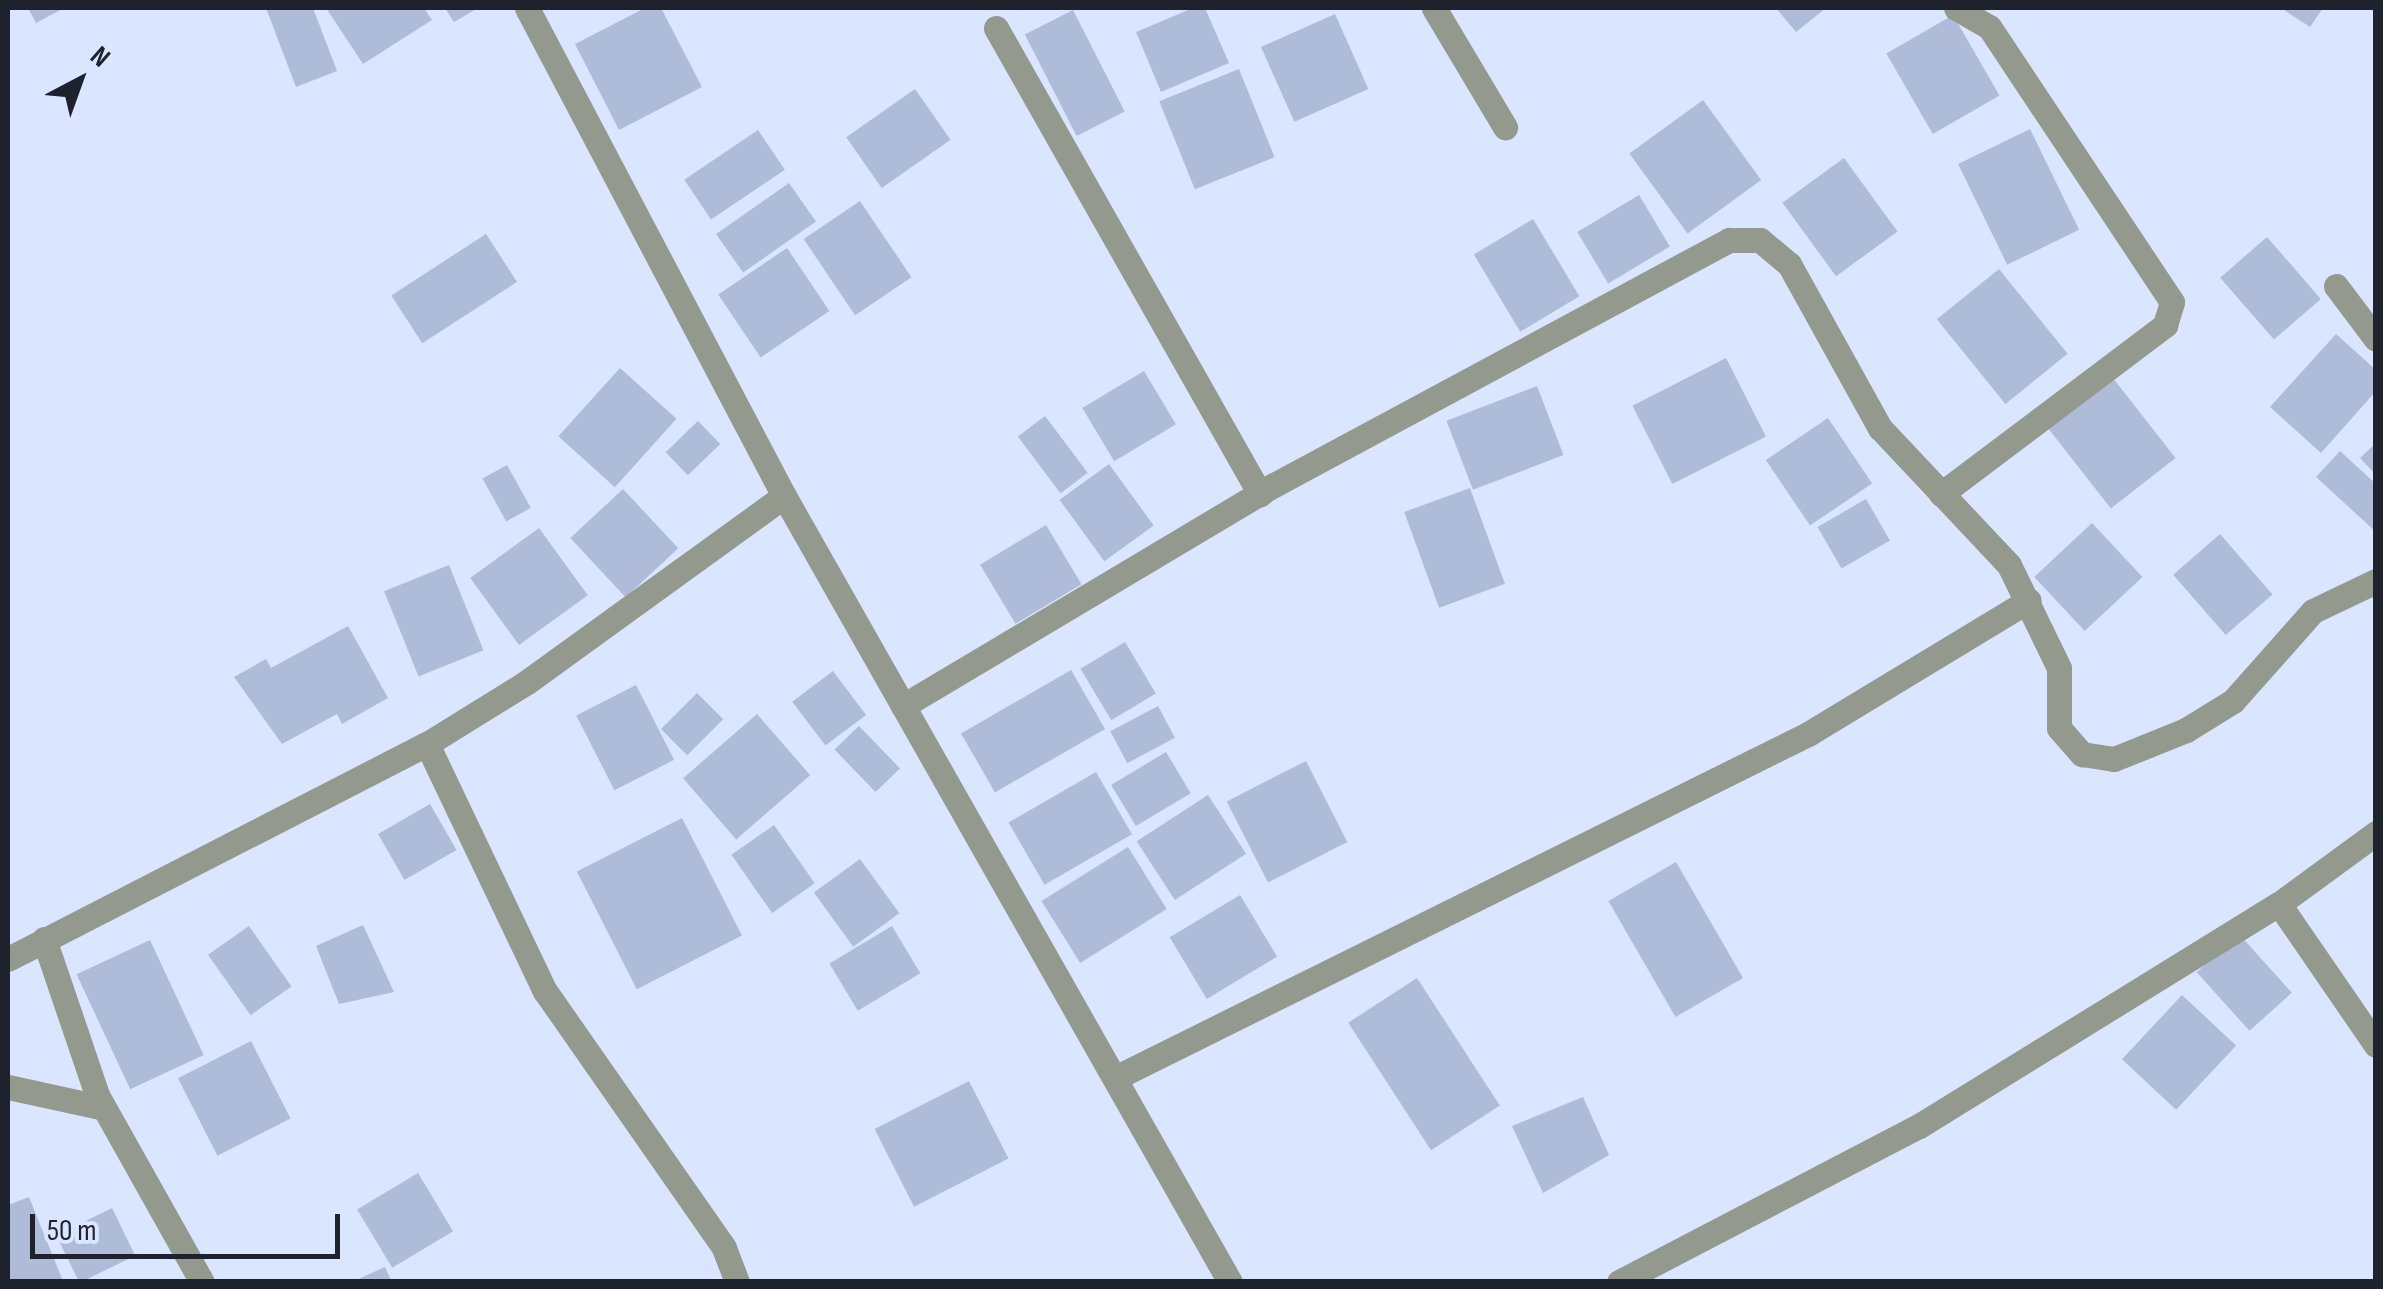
<!DOCTYPE html>
<style>
body{margin:0}
#map{position:relative;width:2383px;height:1289px;overflow:hidden;background:#dae5ff;font-family:"Sofia Sans Condensed",sans-serif}
div>[style]{position:absolute}
.building>*{inset:0;background:#afbcd9;transform-origin:0 0}
.street>*{height:25px;margin:-12.5px;padding:0 12.5px;transform-origin:12.5px;border-radius:12.5px;background:#93998d}
span{translate:-50% -50%;white-space:nowrap;text-align:center;line-height:1.15;-webkit-text-stroke:8px #dae5ff;paint-order:stroke}
.frame{position:absolute;inset:0;border:10px solid #1d222d;pointer-events:none}
.north{position:absolute;left:30px;top:30px;width:100px;height:100px;-webkit-text-stroke:8px #dae5ff;paint-order:stroke;rotate:41deg;font-size:28px;font-weight:700;line-height:40px;text-align:center;color:#1d222d}
.north::after{content:'';display:block;margin:auto;width:35px;height:45px;background:#1d222d;clip-path:polygon(50% 0,100% 100%,50% 72%,0 100%)}
.scale{position:absolute;left:30px;top:1214px;width:310px;height:45px;box-sizing:border-box;border:5px solid #1d222d;border-top:0;padding-left:12px;font-size:30px;line-height:35px;white-space:nowrap;color:#1d222d;-webkit-text-stroke:8px #dae5ff;paint-order:stroke}
</style>
<div id="map">
<div class="building">
<div style="clip-path:polygon(28px 8px,64px 8px,36px 23px)"></div>
<div style="clip-path:polygon(266px 8px,313px 8px,337px 71px,296px 87px)"></div>
<div style="clip-path:polygon(326px 8px,424px 8px,432px 20px,363px 64px)"></div>
<div style="clip-path:polygon(445px 8px,478px 8px,454px 22px)"></div>
<div style="clip-path:polygon(645px 8px,661px 8px,702px 87px,619px 130px,575px 44px)"></div>
<div style="clip-path:polygon(1193px 8px,1205px 8px,1229px 63px,1161px 92px,1136px 32px)"></div>
<div style="clip-path:polygon(1776px 8px,1826px 8px,1796px 32px)"></div>
<div style="clip-path:polygon(2281px 8px,2323px 8px,2310px 27px)"></div>
<div style="left:1073px;top:10px;width:114px;height:54px;rotate:63deg"></div>
<div style="left:1335px;top:14px;width:82px;height:81px;rotate:66deg"></div>
<div style="left:1953px;top:15px;width:93px;height:77px;rotate:60deg"></div>
<div style="left:1239px;top:69px;width:95px;height:86px;rotate:68deg"></div>
<div style="left:915px;top:89px;width:62px;height:84px;rotate:55deg"></div>
<div style="left:1703px;top:100px;width:99px;height:91px;rotate:54deg"></div>
<div style="left:2030px;top:129px;width:112px;height:80px;rotate:64deg"></div>
<div style="left:758px;top:130px;width:48px;height:89px;rotate:56deg"></div>
<div style="left:1844px;top:158px;width:91px;height:76px;rotate:54deg"></div>
<div style="left:789px;top:183px;width:47px;height:89px;rotate:55deg"></div>
<div style="left:1639px;top:195px;width:60px;height:72px;rotate:59deg"></div>
<div style="left:860px;top:201px;width:92px;height:68px;rotate:56deg"></div>
<div style="left:1533px;top:219px;width:90px;height:69px;rotate:59deg"></div>
<div style="left:486px;top:234px;width:57px;height:113px;rotate:57deg"></div>
<div style="left:2267px;top:237px;width:82px;height:62px;rotate:49deg"></div>
<div style="left:787px;top:248px;width:76px;height:83px;rotate:56deg"></div>
<div style="left:1999px;top:269px;width:109px;height:80px;rotate:51deg"></div>
<div style="clip-path:polygon(2336px 334px,2376px 370px,2376px 391px,2321px 453px,2270px 407px)"></div>
<div style="left:1726px;top:358px;width:88px;height:105px;rotate:63deg"></div>
<div style="left:620px;top:368px;width:76px;height:92px;rotate:42deg"></div>
<div style="left:1144px;top:371px;width:62px;height:72px;rotate:59deg"></div>
<div style="left:2109px;top:373px;width:108px;height:82px;rotate:52deg"></div>
<div style="left:1537px;top:386px;width:74px;height:97px;rotate:69deg"></div>
<div style="left:1045px;top:416px;width:71px;height:34px;rotate:53deg"></div>
<div style="left:1828px;top:418px;width:79px;height:75px;rotate:56deg"></div>
<div style="left:698px;top:421px;width:32px;height:45px;rotate:46deg"></div>
<div style="clip-path:polygon(2376px 443px,2376px 475px,2360px 458px)"></div>
<div style="clip-path:polygon(2340px 451px,2376px 484px,2376px 532px,2316px 477px)"></div>
<div style="left:1109px;top:464px;width:76px;height:61px;rotate:54deg"></div>
<div style="left:507px;top:465px;width:49px;height:28px;rotate:61deg"></div>
<div style="left:1470px;top:488px;width:102px;height:70px;rotate:70deg"></div>
<div style="left:623px;top:489px;width:81px;height:72px;rotate:47deg"></div>
<div style="left:1866px;top:499px;width:48px;height:56px;rotate:60deg"></div>
<div style="left:2092px;top:523px;width:74px;height:79px;rotate:47deg"></div>
<div style="left:1046px;top:525px;width:69px;height:77px;rotate:59deg"></div>
<div style="left:539px;top:528px;width:83px;height:85px;rotate:54deg"></div>
<div style="left:2220px;top:534px;width:80px;height:62px;rotate:49deg"></div>
<div style="left:449px;top:565px;width:92px;height:70px;rotate:68deg"></div>
<div style="clip-path:polygon(348px 626px,388px 698px,342px 724px,337px 714px,282px 744px,234px 677px,266px 659px,271px 668px)"></div>
<div style="left:1125px;top:642px;width:60px;height:52px;rotate:59deg"></div>
<div style="left:1071px;top:670px;width:68px;height:127px;rotate:60deg"></div>
<div style="left:833px;top:671px;width:55px;height:51px;rotate:53deg"></div>
<div style="left:636px;top:685px;width:84px;height:67px;rotate:63deg"></div>
<div style="left:697px;top:693px;width:37px;height:51px;rotate:45deg"></div>
<div style="left:1158px;top:706px;width:36px;height:54px;rotate:62deg"></div>
<div style="left:757px;top:714px;width:81px;height:98px;rotate:49deg"></div>
<div style="left:859px;top:726px;width:59px;height:34px;rotate:46deg"></div>
<div style="left:1166px;top:752px;width:48px;height:64px;rotate:59deg"></div>
<div style="left:1306px;top:761px;width:91px;height:89px;rotate:63deg"></div>
<div style="left:1096px;top:772px;width:72px;height:101px;rotate:60deg"></div>
<div style="left:1208px;top:795px;width:70px;height:85px;rotate:57deg"></div>
<div style="left:430px;top:804px;width:53px;height:60px;rotate:60deg"></div>
<div style="left:682px;top:818px;width:132px;height:118px;rotate:63deg"></div>
<div style="left:774px;top:825px;width:71px;height:52px;rotate:55deg"></div>
<div style="left:1128px;top:847px;width:73px;height:102px;rotate:58deg"></div>
<div style="left:860px;top:859px;width:67px;height:57px;rotate:54deg"></div>
<div style="left:1676px;top:862px;width:134px;height:78px;rotate:60deg"></div>
<div style="left:1240px;top:895px;width:72px;height:82px;rotate:59deg"></div>
<div style="clip-path:polygon(363px 925px,394px 992px,339px 1004px,316px 946px)"></div>
<div style="left:249px;top:926px;width:74px;height:50px;rotate:55deg"></div>
<div style="left:892px;top:926px;width:55px;height:73px;rotate:59deg"></div>
<div style="left:2239px;top:934px;width:79px;height:57px;rotate:48deg"></div>
<div style="left:150px;top:940px;width:127px;height:81px;rotate:65deg"></div>
<div style="left:1417px;top:978px;width:152px;height:82px;rotate:57deg"></div>
<div style="left:2182px;top:995px;width:74px;height:88px;rotate:43deg"></div>
<div style="left:251px;top:1041px;width:87px;height:82px;rotate:63deg"></div>
<div style="left:969px;top:1081px;width:87px;height:106px;rotate:63deg"></div>
<div style="clip-path:polygon(1583px 1097px,1609px 1155px,1543px 1193px,1512px 1126px)"></div>
<div style="left:418px;top:1173px;width:68px;height:71px;rotate:59deg"></div>
<div style="clip-path:polygon(29px 1197px,63px 1281px,60px 1282px,8px 1282px,8px 1205px)"></div>
<div style="left:112px;top:1208px;width:53px;height:62px;rotate:64deg"></div>
<div style="clip-path:polygon(385px 1267px,392px 1282px,352px 1282px)"></div>
</div>
<div class="street">
<div style="left:527px;top:8px;width:552px;rotate:62.23deg"></div>
<div style="left:784px;top:496px;width:904px;rotate:60.43deg"></div>
<div style="left:1434px;top:8px;width:139px;rotate:59.2deg"></div>
<div style="left:996px;top:28px;width:536px;rotate:60.47deg"></div>
<div style="left:2336px;top:286px;width:66px;rotate:53deg"></div>
<div style="left:1941px;top:494px;width:281px;rotate:-37deg"></div>
<div style="left:2165px;top:325px;width:24px;rotate:-73deg"></div>
<div style="left:2172px;top:302px;width:330px;rotate:-123.6deg"></div>
<div style="left:1989px;top:27px;width:38px;rotate:-150deg"></div>
<div style="left:903px;top:706px;width:432px;rotate:-30.8deg"></div>
<div style="left:1274px;top:485px;width:517px;rotate:-28.3deg"></div>
<div style="left:1729px;top:240px;width:31px"></div>
<div style="left:1760px;top:240px;width:38px;rotate:40deg"></div>
<div style="left:1789px;top:264px;width:188px;rotate:61deg"></div>
<div style="left:1880px;top:428px;width:188px;rotate:46.7deg"></div>
<div style="left:2009px;top:565px;width:114px;rotate:64.1deg"></div>
<div style="left:2059px;top:668px;width:60px;rotate:90deg"></div>
<div style="left:2059px;top:728px;width:35px;rotate:49deg"></div>
<div style="left:2082px;top:754px;width:32px;rotate:9deg"></div>
<div style="left:2114px;top:759px;width:78px;rotate:-21.9deg"></div>
<div style="left:2186px;top:730px;width:55px;rotate:-31.7deg"></div>
<div style="left:2233px;top:701px;width:120px;rotate:-48.4deg"></div>
<div style="left:2313px;top:611px;width:70px;rotate:-25.5deg"></div>
<div style="left:427px;top:744px;width:274px;rotate:64.5deg"></div>
<div style="left:545px;top:991px;width:313px;rotate:55.1deg"></div>
<div style="left:724px;top:1248px;width:36px;rotate:69deg"></div>
<div style="left:2279px;top:904px;width:171px;rotate:55.5deg"></div>
<div style="left:44px;top:939px;width:165px;rotate:71.2deg"></div>
<div style="left:97px;top:1095px;width:214px;rotate:60.7deg"></div>
<div style="left:8px;top:959px;width:471px;rotate:-27.2deg"></div>
<div style="left:427px;top:744px;width:118px;rotate:-31.8deg"></div>
<div style="left:527px;top:682px;width:317px;rotate:-35.9deg"></div>
<div style="left:1115px;top:1078px;width:774px;rotate:-26.4deg"></div>
<div style="left:1808px;top:734px;width:258px;rotate:-31.2deg"></div>
<div style="left:8px;top:1087px;width:98px;rotate:12.3deg"></div>
<div style="left:1619px;top:1282px;width:338px;rotate:-27.5deg"></div>
<div style="left:1919px;top:1126px;width:423px;rotate:-31.7deg"></div>
<div style="left:2279px;top:904px;width:120px;rotate:-36.2deg"></div>
</div>
<div class="frame"></div>
<div class="north">N</div>
<div class="scale">50 m</div>
</div>
